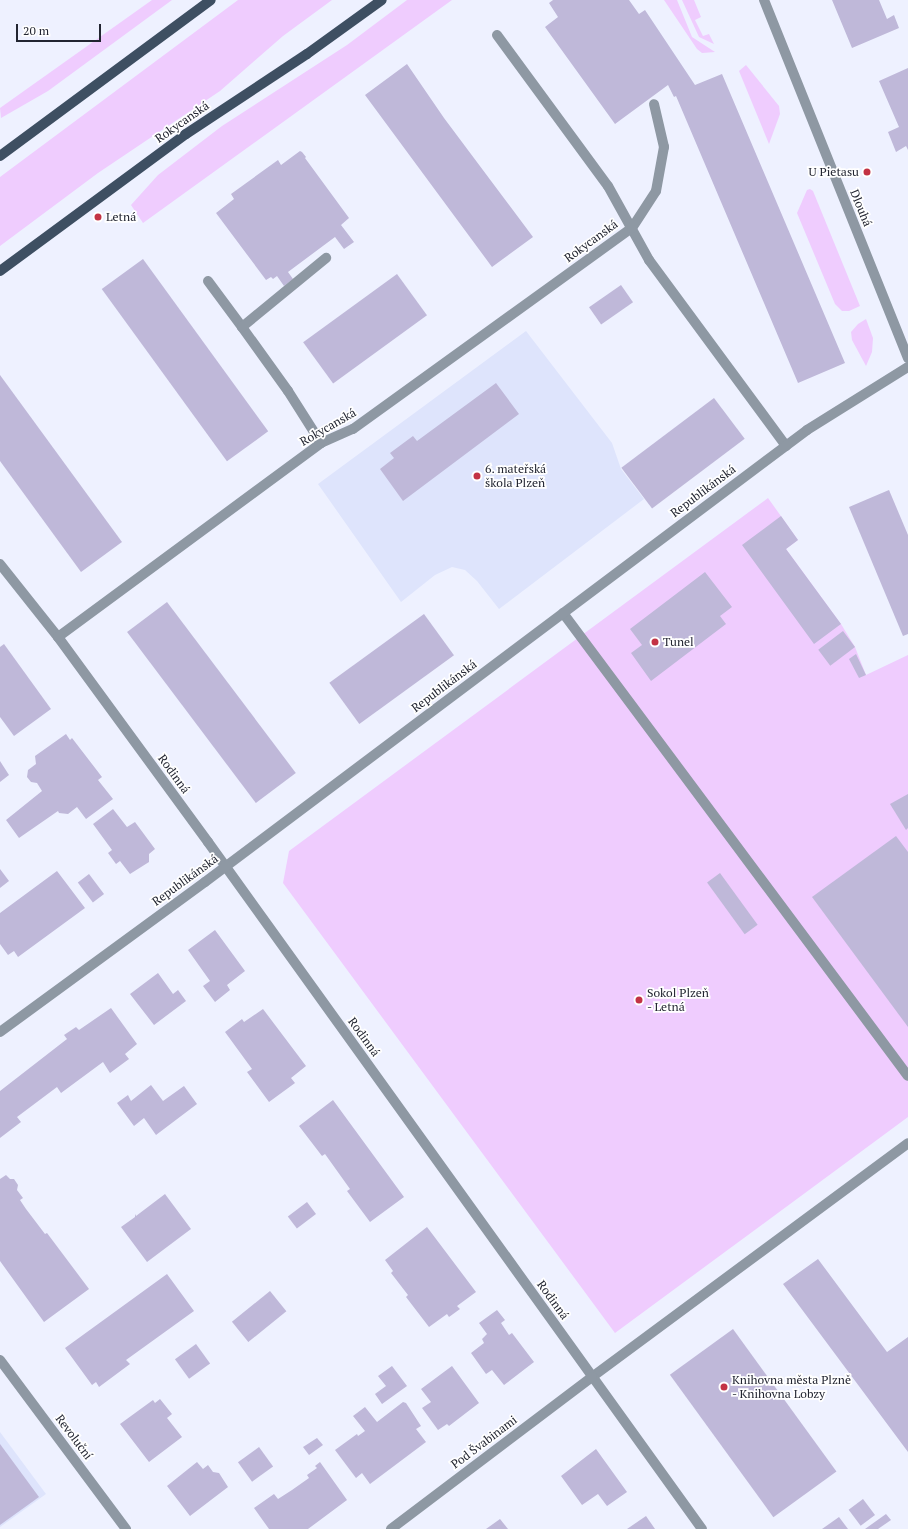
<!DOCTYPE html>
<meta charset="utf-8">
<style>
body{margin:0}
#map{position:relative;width:908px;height:1529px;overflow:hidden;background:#eef1ff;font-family:"PT Serif",serif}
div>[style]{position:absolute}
.built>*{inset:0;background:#dee4fc}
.green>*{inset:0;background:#efccfe}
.building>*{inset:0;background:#bfb8d9;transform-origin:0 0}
.service>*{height:10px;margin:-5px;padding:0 5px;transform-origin:5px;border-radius:5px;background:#8e98a3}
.minor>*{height:10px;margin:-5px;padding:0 5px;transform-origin:5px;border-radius:5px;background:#8e98a3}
.tertiary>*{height:10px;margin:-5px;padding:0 5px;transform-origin:5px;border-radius:5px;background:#8e98a3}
.primary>*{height:10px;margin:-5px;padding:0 5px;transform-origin:5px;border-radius:5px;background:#3e4f62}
.dots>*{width:11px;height:11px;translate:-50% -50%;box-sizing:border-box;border:2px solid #fff;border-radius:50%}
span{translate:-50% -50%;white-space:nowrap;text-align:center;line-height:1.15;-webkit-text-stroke:3.5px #fff;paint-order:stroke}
.street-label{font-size:12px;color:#222531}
.poi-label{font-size:12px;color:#222531}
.right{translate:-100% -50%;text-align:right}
.left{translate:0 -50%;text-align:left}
.scale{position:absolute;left:16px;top:24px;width:85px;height:18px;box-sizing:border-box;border:2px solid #222531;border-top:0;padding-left:5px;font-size:12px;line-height:14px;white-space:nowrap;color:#222531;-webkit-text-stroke:3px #fff;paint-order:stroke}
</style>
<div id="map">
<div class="built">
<div style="clip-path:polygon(526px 331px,612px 443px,621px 469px,644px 499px,499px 609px,477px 581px,465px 570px,452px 567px,435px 575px,401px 602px,318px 484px)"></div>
<div style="clip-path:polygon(0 1432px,46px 1494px,0 1527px)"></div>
</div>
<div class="green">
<div style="clip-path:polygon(152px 0,172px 0,48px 91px,1px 118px,0 108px)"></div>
<div style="clip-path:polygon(238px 0,332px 0,283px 36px,220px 91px,98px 173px,0 246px,0 177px)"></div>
<div style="clip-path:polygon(407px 0,452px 0,143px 223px,131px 205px,158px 175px,222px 126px,347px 45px)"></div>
<div style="clip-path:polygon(664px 0,677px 0,692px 37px,715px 52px,702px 53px,697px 49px)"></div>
<div style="clip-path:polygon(682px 0,694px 0,701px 17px,695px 20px,703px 36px,709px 34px,714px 44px,699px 37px)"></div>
<div style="clip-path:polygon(746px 65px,779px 106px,780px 114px,769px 144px,739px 71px)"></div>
<div style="clip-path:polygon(810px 189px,813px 191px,860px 306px,849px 311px,842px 311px,835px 304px,797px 213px,807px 190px)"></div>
<div style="clip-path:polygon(866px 319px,873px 338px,872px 352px,866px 366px,852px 340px,851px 332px,858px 324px)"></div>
<div style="clip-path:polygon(768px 498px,798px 540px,786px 549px,841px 624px,855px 647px,866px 675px,908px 655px,908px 1117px,615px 1333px,283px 883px,289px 851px)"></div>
</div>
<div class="building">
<div style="clip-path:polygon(553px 0,629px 0,639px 14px,645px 10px,695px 85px,722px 74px,845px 363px,798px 383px,676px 96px,674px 97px,668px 85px,615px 124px,545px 27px,558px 17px,549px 3px)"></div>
<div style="clip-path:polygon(832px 0,879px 0,887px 19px,894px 15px,899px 28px,852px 48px)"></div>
<div style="clip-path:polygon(407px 64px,444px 118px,533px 237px,492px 267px,365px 95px)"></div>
<div style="clip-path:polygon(908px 68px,908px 150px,906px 146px,896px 152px,888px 132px,899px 127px,879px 81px)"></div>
<div style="clip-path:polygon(300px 151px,302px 152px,306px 157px,305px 158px,349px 218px,341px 225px,354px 242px,344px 249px,335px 237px,288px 272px,293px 279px,284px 286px,277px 276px,273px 279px,271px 277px,266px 280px,216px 213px,234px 199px,231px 194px,278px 160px,281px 165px)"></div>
<div style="left:143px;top:259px;width:213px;height:51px;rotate:54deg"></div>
<div style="left:397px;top:274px;width:51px;height:116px;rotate:54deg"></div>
<div style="left:621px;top:285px;width:21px;height:39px;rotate:55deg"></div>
<div style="clip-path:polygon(0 375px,122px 542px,81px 572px,0 461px)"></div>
<div style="clip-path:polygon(496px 383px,519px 414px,403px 501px,380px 469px,394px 458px,390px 453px,413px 436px,417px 441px)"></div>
<div style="left:714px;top:398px;width:51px;height:116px;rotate:53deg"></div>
<div style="clip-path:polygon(889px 490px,908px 535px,908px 634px,903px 636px,849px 507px)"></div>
<div style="clip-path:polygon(781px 516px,798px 540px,786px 549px,841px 624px,814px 644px,742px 545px)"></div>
<div style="clip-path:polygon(705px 572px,732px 607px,720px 616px,726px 624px,651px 681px,631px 653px,642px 645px,630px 629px)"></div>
<div style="left:167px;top:602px;width:214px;height:50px;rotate:53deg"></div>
<div style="left:424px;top:614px;width:51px;height:117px;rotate:54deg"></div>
<div style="left:843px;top:631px;width:20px;height:31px;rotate:53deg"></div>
<div style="clip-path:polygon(4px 644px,51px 709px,14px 736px,0 717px,0 647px)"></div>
<div style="clip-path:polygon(856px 654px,866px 675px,859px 678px,849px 659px)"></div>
<div style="clip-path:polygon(66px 734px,70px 740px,72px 738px,102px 777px,98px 780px,113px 799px,86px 819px,77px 807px,68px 814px,59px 813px,58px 811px,19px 838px,6px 820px,42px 791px,37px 783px,31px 782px,27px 777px,28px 770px,36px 764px,35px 756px)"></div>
<div style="clip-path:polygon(0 761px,9px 775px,0 782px)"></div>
<div style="clip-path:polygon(908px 794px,908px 828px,906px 830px,890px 804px)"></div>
<div style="clip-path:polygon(113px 809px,127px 827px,135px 822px,155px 849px,149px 854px,149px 862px,130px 874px,120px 861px,116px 864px,108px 853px,112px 850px,93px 824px)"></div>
<div style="clip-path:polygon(896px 836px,908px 852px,908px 1027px,812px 897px)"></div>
<div style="clip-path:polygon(0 869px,9px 881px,0 888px)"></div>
<div style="clip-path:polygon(57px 871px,85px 908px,18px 957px,14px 951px,8px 955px,0 944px,0 913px)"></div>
<div style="left:720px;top:873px;width:64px;height:16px;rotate:54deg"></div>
<div style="left:89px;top:874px;width:25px;height:14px;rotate:53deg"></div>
<div style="clip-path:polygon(215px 930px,245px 971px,227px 985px,230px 990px,215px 1002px,203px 986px,210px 981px,188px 950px)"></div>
<div style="clip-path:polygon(158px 973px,173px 994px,178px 990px,186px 1001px,154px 1025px,130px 994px)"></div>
<div style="clip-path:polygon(111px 1008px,137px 1044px,125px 1054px,129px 1059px,110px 1073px,103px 1062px,61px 1093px,57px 1087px,17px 1117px,21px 1122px,0 1138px,0 1091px,67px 1039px,64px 1035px,76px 1027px,79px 1030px)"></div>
<div style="clip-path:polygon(263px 1009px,306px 1066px,291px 1078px,295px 1083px,269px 1102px,247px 1072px,252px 1069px,225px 1032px,242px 1019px,244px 1022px)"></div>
<div style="clip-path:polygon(151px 1085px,163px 1101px,184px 1086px,197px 1104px,156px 1135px,144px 1118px,134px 1126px,117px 1103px,128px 1095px,131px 1101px)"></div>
<div style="clip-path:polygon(333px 1100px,404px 1197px,370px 1222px,347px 1191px,350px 1189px,325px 1154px,322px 1156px,299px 1126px)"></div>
<div style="clip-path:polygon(6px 1175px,10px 1179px,14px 1179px,18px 1185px,17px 1190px,23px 1198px,20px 1200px,26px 1209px,45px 1234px,47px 1233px,89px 1289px,44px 1322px,0 1261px,0 1179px)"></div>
<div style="clip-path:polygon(165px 1194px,191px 1229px,147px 1262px,121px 1227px,135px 1217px,135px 1214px,136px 1216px)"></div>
<div style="left:307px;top:1202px;width:15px;height:24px;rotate:53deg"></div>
<div style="clip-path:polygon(427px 1227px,476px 1292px,457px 1306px,460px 1309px,449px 1317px,447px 1314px,429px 1327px,406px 1297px,408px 1295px,391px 1273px,393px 1271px,385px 1260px)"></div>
<div style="clip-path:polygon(818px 1259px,887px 1352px,908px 1337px,908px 1452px,783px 1284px)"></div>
<div style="clip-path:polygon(167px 1274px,194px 1311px,126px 1360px,130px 1364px,99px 1387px,96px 1382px,92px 1385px,65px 1348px)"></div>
<div style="left:270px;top:1291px;width:26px;height:49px;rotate:51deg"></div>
<div style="clip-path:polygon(497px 1310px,505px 1320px,501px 1323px,509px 1335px,512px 1333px,534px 1362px,504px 1385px,492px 1370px,486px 1374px,471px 1353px,484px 1343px,482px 1339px,487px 1334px,479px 1323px)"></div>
<div style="left:733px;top:1329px;width:176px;height:78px;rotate:54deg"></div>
<div style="left:196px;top:1344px;width:24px;height:26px;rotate:54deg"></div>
<div style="clip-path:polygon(392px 1366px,407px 1386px,382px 1404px,375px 1394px,386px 1386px,378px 1376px)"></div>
<div style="clip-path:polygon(452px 1366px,479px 1403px,449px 1426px,447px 1424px,438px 1430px,422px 1408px,431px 1402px,421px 1389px)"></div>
<div style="clip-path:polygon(160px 1399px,172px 1414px,167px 1418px,182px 1437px,149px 1462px,120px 1424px,153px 1400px,155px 1403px)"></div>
<div style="clip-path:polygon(403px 1402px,406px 1403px,421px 1426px,416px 1429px,426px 1442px,370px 1484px,362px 1473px,356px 1478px,335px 1450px,357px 1434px,358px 1436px,365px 1431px,353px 1416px,365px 1407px,377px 1422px)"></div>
<div style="clip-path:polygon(317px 1438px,323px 1445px,309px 1455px,303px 1447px)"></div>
<div style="clip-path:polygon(0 1444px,39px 1497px,0 1525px)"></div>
<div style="left:259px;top:1447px;width:24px;height:26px;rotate:54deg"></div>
<div style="clip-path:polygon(596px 1449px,627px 1492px,607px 1506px,598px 1494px,582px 1505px,561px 1476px)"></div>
<div style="clip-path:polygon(197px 1462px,203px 1469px,208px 1465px,213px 1472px,219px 1473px,228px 1487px,190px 1516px,167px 1486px)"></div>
<div style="clip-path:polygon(320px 1462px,347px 1500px,308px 1529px,269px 1529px,254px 1508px,274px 1494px,278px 1499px,292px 1490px,309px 1478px,307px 1475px,317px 1468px,315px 1466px)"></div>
<div style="left:863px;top:1499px;width:20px;height:18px;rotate:53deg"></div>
<div style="clip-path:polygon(886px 1514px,891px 1520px,878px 1529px,865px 1529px)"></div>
<div style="clip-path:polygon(646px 1516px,655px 1529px,627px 1529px)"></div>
<div style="clip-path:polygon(839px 1517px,848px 1529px,822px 1529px)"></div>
<div style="clip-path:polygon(500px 1519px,508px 1529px,486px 1529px)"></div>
</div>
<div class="service">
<div style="left:563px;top:613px;width:577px;rotate:53.31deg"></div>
<div style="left:592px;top:1377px;width:393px;rotate:-36.5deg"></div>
</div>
<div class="minor">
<div style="left:497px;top:35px;width:187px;rotate:53.7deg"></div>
<div style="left:608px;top:186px;width:85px;rotate:61deg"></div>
<div style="left:649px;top:260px;width:231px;rotate:53.6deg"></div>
<div style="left:208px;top:281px;width:57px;rotate:53.5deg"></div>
<div style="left:321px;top:443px;width:62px;rotate:-122.4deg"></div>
<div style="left:288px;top:391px;width:79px;rotate:-125.7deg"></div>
<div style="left:242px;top:327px;width:109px;rotate:-39.4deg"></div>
<div style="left:0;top:564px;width:93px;rotate:51.5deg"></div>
<div style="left:58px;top:637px;width:254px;rotate:53.8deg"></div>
<div style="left:208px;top:842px;width:846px;rotate:54.28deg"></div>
<div style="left:58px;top:637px;width:327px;rotate:-36.4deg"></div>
<div style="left:321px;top:443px;width:35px;rotate:-24deg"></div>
<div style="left:353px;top:429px;width:344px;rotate:-35.8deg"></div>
<div style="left:632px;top:228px;width:44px;rotate:-57deg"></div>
<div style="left:656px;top:191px;width:45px;rotate:-79.7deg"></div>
<div style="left:664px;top:147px;width:44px;rotate:-103.1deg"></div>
<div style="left:0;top:1032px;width:254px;rotate:-36.2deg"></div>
<div style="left:205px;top:882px;width:753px;rotate:-36.9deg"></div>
<div style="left:807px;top:430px;width:119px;rotate:-32deg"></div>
<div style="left:0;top:1360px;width:211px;rotate:53.3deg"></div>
<div style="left:391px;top:1529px;width:252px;rotate:-37.1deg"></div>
</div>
<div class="tertiary">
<div style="left:764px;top:0;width:386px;rotate:68.1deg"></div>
</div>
<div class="primary">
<div style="left:0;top:156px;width:262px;rotate:-36.5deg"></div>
<div style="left:0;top:271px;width:231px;rotate:-36.4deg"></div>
<div style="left:186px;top:134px;width:145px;rotate:-33.5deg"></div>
<div style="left:307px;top:54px;width:92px;rotate:-35.8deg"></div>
</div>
<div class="dots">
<div style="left:867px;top:172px;background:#c33244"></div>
<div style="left:98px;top:217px;background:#c33244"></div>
<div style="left:477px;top:476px;background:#c33244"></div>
<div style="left:655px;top:642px;background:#c33244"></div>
<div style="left:639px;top:1000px;background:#c33244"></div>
<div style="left:724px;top:1387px;background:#c33244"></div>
</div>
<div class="street-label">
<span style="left:182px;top:122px;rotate:-35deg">Rokycanská</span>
<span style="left:861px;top:208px;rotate:68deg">Dlouhá</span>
<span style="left:591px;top:241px;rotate:-36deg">Rokycanská</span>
<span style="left:328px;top:427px;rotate:-30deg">Rokycanská</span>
<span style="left:703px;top:491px;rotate:-37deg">Republikánská</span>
<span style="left:444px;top:686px;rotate:-37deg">Republikánská</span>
<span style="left:174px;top:774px;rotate:54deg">Rodinná</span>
<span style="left:185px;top:880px;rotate:-36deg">Republikánská</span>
<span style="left:364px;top:1037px;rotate:54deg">Rodinná</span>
<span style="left:553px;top:1300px;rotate:54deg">Rodinná</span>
<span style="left:74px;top:1437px;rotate:53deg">Revoluční</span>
<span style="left:484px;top:1442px;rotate:-37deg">Pod Švabinami</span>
</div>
<div class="poi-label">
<span class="right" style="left:859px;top:172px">U Pietasu</span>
<span class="left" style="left:106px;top:217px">Letná</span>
<span class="left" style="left:485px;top:476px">6. mateřská<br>škola Plzeň</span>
<span class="left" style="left:663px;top:642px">Tunel</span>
<span class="left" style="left:647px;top:1000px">Sokol Plzeň<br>- Letná</span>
<span class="left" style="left:732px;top:1387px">Knihovna města Plzně<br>- Knihovna Lobzy</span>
</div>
<div class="scale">20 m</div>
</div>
